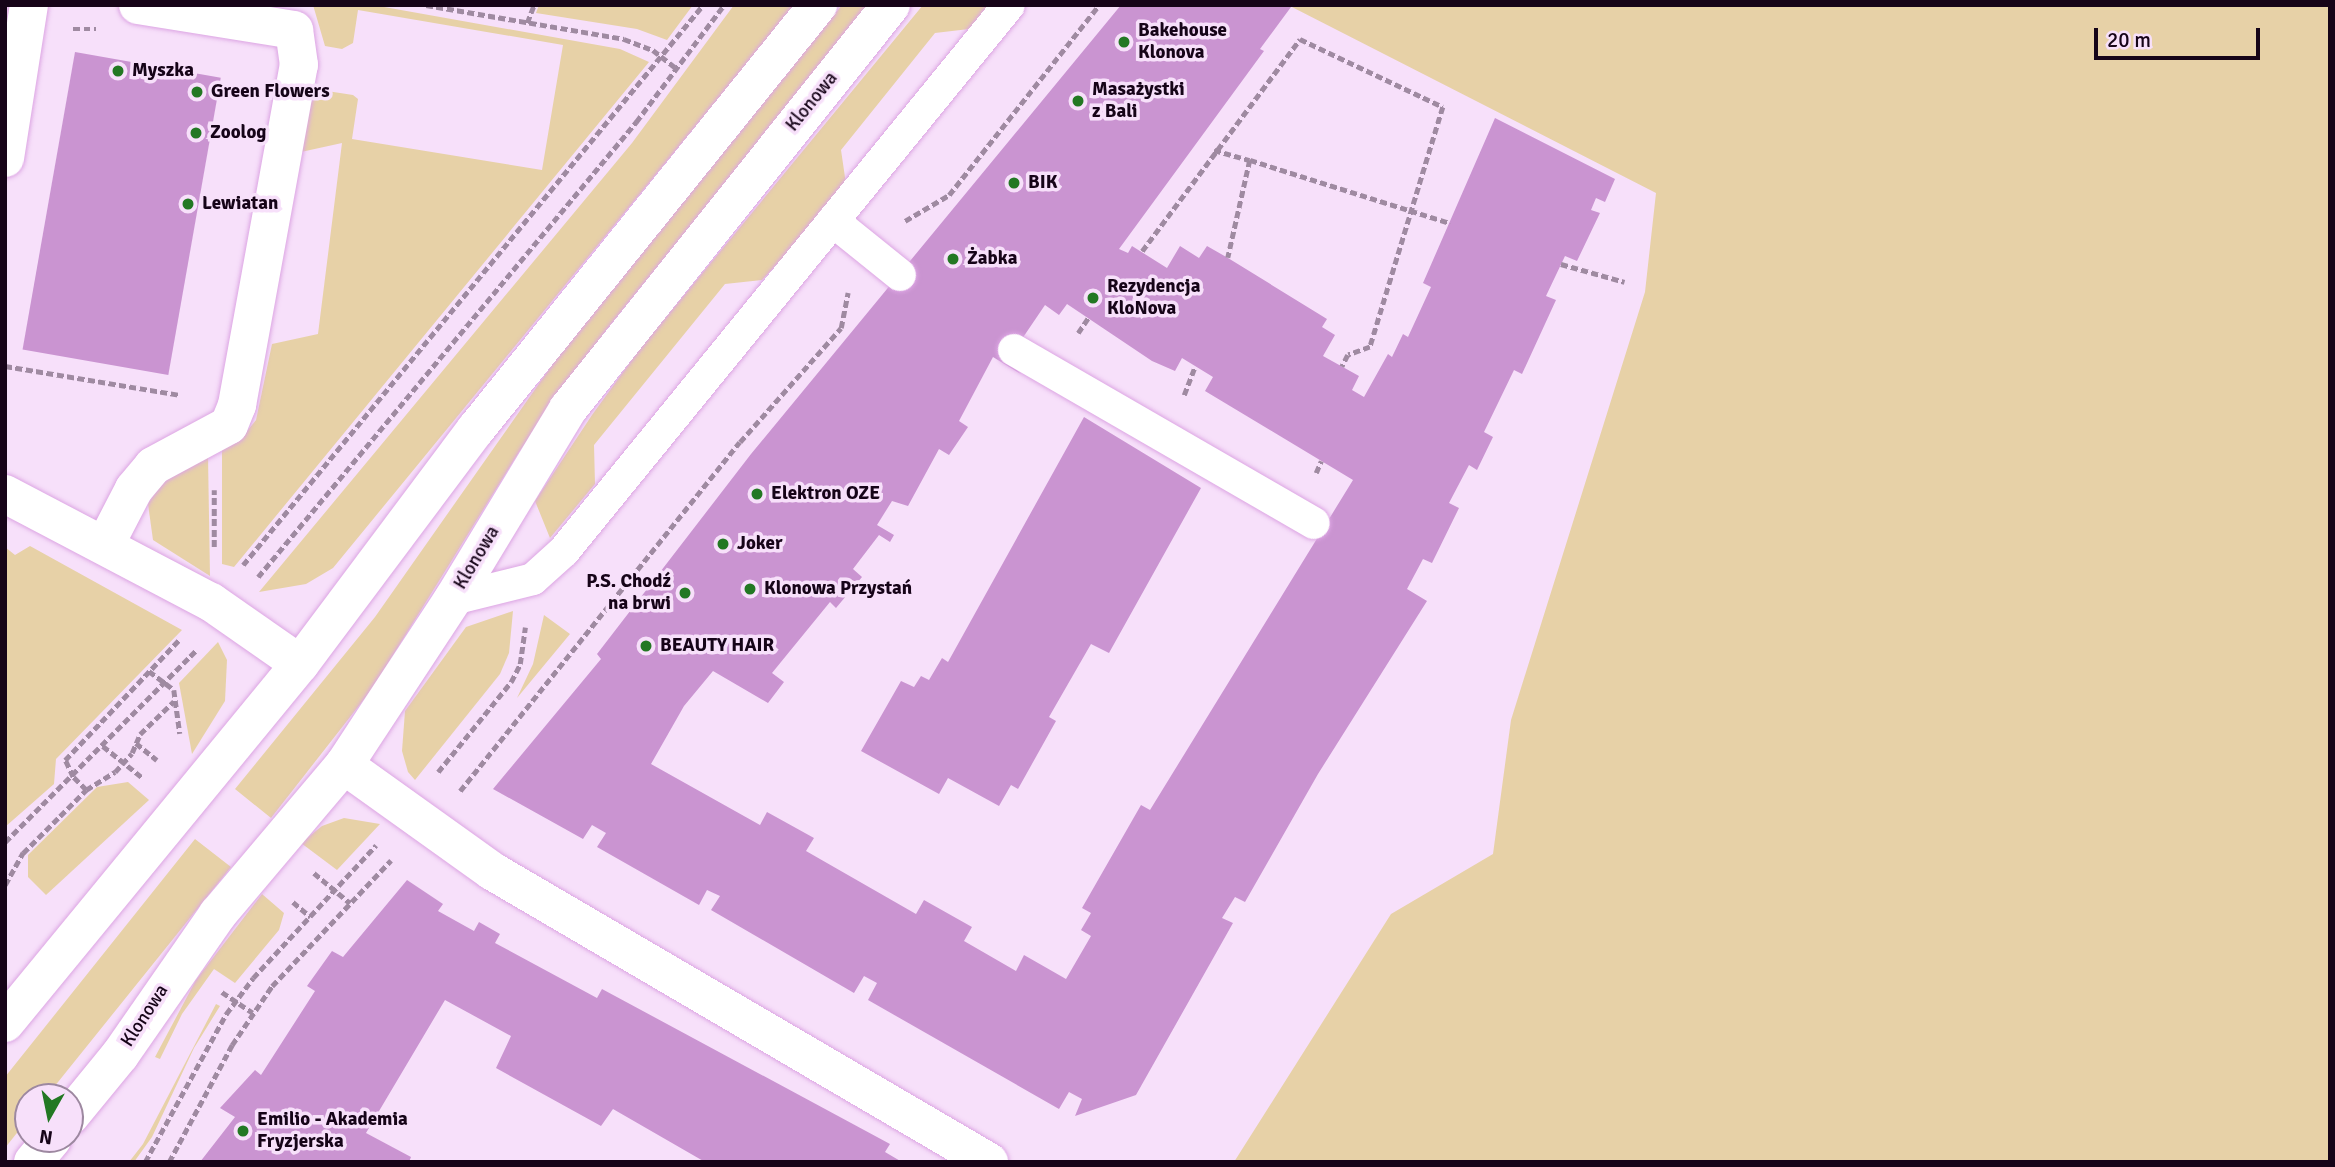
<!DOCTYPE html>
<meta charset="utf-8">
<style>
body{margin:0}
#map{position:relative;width:2335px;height:1167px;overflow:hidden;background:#f7e0fa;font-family:Signika,sans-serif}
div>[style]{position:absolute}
.green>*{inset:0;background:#e7d1a7}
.building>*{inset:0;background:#ca94d1;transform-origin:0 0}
.path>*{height:4.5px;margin-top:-2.25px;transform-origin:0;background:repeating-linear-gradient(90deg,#9f8aa1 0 7px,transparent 0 10.5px)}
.roads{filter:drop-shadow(0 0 2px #dca5e3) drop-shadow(0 0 2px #dca5e3)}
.service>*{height:32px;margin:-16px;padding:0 16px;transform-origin:16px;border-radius:16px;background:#fff}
.minor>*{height:38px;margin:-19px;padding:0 19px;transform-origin:19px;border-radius:19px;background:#fff}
.tertiary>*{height:38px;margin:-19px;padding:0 19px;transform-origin:19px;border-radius:19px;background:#fff}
.dots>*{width:19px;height:19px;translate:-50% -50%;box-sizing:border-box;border:4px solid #f7e0fa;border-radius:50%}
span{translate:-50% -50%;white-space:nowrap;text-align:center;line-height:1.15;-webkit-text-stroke:7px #f7e0fa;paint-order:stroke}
.poi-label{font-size:19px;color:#160418;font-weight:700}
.left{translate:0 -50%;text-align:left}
.right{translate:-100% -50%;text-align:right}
.street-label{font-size:19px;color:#160418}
.frame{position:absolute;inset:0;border:7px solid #160418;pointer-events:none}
.north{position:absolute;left:14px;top:1083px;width:70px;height:70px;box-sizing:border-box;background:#f7e0fa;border:2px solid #9d88a0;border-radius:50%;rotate:189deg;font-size:19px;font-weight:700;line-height:28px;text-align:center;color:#160418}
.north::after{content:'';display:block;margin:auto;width:24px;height:32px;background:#237823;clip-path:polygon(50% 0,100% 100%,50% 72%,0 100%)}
.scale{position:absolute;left:2094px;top:28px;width:166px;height:32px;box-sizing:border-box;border:4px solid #160418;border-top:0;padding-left:9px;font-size:21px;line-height:24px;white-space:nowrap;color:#160418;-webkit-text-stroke:5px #f7e0fa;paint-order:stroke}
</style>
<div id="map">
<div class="green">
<div style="clip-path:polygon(313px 5px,373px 5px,620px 49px,649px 62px,234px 567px,222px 564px,222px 450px,240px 440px,256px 420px,272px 344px,318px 334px,342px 143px,301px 152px,310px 103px,327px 91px,353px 95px,358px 99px,352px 139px,542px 170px,563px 45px,358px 10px,353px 43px,342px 49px,325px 46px)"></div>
<div style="clip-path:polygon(539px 5px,693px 5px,667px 40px,637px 29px,536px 13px)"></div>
<div style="clip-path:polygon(734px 5px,795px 5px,333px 568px,306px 584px,259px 592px,632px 143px)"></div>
<div style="clip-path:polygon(842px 5px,869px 5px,607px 329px,519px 452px,372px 689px,271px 818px,235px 789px,375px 617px,576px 331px)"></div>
<div style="clip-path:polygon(923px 5px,988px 5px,969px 29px,935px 33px,841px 150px,846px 184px,794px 246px,762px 280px,725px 284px,594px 445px,595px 484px,550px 538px,535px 501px,592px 415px,639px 350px)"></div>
<div style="clip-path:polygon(1288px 5px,2330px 5px,2330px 1162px,1234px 1162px,1391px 914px,1493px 854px,1511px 720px,1645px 292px,1656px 193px)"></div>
<div style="clip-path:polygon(208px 456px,210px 576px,153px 540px,148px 504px,163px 480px)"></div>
<div style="clip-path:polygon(30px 546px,182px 630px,56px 759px,54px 784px,5px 827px,5px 547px,15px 555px)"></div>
<div style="clip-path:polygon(513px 611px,509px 653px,500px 674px,415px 780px,408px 772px,402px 751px,405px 711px,466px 627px)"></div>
<div style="clip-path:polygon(544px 615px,570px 634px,517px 698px,533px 664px)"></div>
<div style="clip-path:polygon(218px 642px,227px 660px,225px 701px,192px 754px,179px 683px)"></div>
<div style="clip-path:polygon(128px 782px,149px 800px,46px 895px,28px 877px,28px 855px,97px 787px)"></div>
<div style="clip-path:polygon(344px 818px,380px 824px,337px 870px,301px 843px,322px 826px)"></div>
<div style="clip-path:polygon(195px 839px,231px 867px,46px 1097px,28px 1097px,28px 1119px,5px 1148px,5px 1077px)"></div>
<div style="clip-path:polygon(262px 894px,284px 913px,279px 930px,235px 983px,214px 969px,182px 1014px,160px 1059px,155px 1057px,196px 980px)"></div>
<div style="clip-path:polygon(216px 1004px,220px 1006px,194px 1048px,152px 1137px,134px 1162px,129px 1162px,143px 1144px)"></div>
</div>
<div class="building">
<div style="clip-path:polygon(evenodd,1121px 5px,1291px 7px,1260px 49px,1264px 51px,1119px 249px,1128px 253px,1132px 246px,1167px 268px,1180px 246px,1199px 258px,1207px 246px,1228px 258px,1327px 319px,1322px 327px,1335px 335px,1323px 356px,1359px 376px,1352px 390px,1364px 397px,1388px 354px,1392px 357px,1403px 334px,1408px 337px,1431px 287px,1423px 283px,1495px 118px,1615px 179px,1605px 202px,1596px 198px,1591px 210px,1600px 213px,1577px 261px,1565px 256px,1546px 296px,1556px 300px,1522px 374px,1514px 370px,1484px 432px,1493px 437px,1477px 470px,1469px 465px,1449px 503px,1459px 508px,1432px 563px,1423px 559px,1407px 589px,1427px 601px,1318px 774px,1245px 902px,1235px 897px,1222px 918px,1233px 923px,1136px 1095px,1075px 1116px,1082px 1099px,1069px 1092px,1059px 1109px,868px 1000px,877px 983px,864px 976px,854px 993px,711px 910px,720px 896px,707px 890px,699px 905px,597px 847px,606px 833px,592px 825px,583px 839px,493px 789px,601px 659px,597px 654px,751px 454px,1121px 5px,1067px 304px,1152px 361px,1175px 371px,1182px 358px,1213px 377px,1205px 391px,1353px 480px,1150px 810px,1141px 805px,1082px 908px,1091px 913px,1081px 930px,1091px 936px,1066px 979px,1024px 955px,1016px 971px,964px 941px,972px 927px,924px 900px,916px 914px,806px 851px,814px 838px,767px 812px,760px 825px,651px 764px,684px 706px,713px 671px,768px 703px,784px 682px,772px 673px,830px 602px,836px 608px,862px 577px,853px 569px,879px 535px,890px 542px,894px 535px,877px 525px,892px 501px,908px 506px,939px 449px,949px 455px,968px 427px,959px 421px,993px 357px,1021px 374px,1007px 361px,1045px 305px,1059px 315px,1067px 304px)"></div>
<div style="left:75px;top:52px;width:148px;height:302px;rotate:10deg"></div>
<div style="clip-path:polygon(1084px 417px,1201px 488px,1109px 653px,1091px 644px,1049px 717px,1056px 721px,1018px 789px,1011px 785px,999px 806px,948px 778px,939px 794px,861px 751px,901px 681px,914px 687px,921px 676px,929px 680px,942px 658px,948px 662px)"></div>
<div style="clip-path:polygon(407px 880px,443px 904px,438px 911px,474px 931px,479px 922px,500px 934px,495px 943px,597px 998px,602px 989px,890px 1144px,885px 1152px,902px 1162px,705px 1162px,613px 1109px,601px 1126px,496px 1068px,511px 1036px,445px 1000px,366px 1133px,411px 1157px,409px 1162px,200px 1162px,235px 1117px,220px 1108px,255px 1070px,261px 1075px,315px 991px,307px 986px,332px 951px,343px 957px)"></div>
</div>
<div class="path">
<div style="left:426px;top:5px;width:201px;rotate:9.7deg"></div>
<div style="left:624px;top:39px;width:31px;rotate:21deg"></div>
<div style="left:653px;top:50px;width:28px;rotate:38deg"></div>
<div style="left:527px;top:23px;width:19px;rotate:-69deg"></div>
<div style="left:73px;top:29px;width:23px"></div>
<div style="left:1214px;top:150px;width:37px;rotate:16deg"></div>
<div style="left:1250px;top:160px;width:100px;rotate:102.7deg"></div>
<div style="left:1250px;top:160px;width:210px;rotate:17.5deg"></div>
<div style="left:905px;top:221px;width:51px;rotate:-30.6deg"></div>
<div style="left:949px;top:195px;width:242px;rotate:-51.7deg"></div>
<div style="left:1142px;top:251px;width:264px;rotate:-53.3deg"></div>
<div style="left:1300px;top:39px;width:158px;rotate:25.4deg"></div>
<div style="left:1443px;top:107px;width:251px;rotate:106.9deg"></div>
<div style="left:1370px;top:347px;width:23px;rotate:160deg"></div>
<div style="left:1348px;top:355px;width:13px;rotate:117deg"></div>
<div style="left:1561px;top:264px;width:66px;rotate:15.7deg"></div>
<div style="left:1078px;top:333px;width:18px;rotate:-56deg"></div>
<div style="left:5px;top:366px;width:177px;rotate:9.4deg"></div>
<div style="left:1184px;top:395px;width:30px;rotate:-69deg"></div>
<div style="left:1316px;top:473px;width:13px;rotate:-67deg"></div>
<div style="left:214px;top:547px;width:57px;rotate:-90deg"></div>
<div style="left:243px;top:565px;width:725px;rotate:-50.6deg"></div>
<div style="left:258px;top:577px;width:592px;rotate:-50.28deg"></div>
<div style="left:636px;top:122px;width:146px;rotate:-53.1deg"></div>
<div style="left:149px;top:671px;width:31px;rotate:37deg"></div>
<div style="left:174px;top:690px;width:44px;rotate:82.2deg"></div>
<div style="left:136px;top:743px;width:27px;rotate:39deg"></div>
<div style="left:103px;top:746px;width:51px;rotate:38.7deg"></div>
<div style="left:438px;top:772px;width:116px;rotate:-51deg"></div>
<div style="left:511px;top:682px;width:20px;rotate:-63deg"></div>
<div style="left:520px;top:664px;width:37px;rotate:-82deg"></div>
<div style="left:86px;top:790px;width:34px;rotate:-32deg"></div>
<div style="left:115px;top:772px;width:25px;rotate:-48deg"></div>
<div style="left:132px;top:753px;width:21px;rotate:-67deg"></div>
<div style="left:140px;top:734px;width:47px;rotate:-44.1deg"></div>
<div style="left:460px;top:791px;width:447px;rotate:-51.3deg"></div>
<div style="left:740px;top:442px;width:152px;rotate:-48.5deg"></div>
<div style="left:841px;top:328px;width:36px;rotate:-79deg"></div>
<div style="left:5px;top:842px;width:271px;rotate:-45.1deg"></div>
<div style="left:314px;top:873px;width:47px;rotate:39.8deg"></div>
<div style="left:5px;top:885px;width:37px;rotate:-61deg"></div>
<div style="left:23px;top:853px;width:89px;rotate:-45deg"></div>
<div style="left:86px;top:790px;width:18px;rotate:-135deg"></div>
<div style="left:73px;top:777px;width:19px;rotate:-115deg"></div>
<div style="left:65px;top:760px;width:166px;rotate:-46.5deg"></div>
<div style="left:293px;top:902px;width:23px;rotate:40deg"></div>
<div style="left:222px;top:992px;width:37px;rotate:34deg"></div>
<div style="left:145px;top:1162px;width:169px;rotate:-61.3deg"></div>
<div style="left:226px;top:1014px;width:45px;rotate:-53.1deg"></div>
<div style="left:253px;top:978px;width:181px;rotate:-47.2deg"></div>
<div style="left:169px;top:1162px;width:133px;rotate:-61.7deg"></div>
<div style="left:232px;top:1045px;width:71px;rotate:-55.9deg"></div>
<div style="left:272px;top:986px;width:173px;rotate:-46.6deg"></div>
</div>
<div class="roads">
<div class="service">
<div style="left:833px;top:221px;width:86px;rotate:38.9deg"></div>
<div style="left:1014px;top:350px;width:346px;rotate:30deg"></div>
<div style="left:453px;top:599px;width:82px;rotate:-14deg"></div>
<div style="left:533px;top:579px;width:42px;rotate:-42.1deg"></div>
<div style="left:564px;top:551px;width:704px;rotate:-50.82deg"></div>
</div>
<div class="minor">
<div style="left:5px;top:158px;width:155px;rotate:-81.1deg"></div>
<div style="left:5px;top:494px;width:233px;rotate:27.7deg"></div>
<div style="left:211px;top:602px;width:108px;rotate:34.9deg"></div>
<div style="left:105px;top:545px;width:63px;rotate:-62.6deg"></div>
<div style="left:134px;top:489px;width:30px;rotate:-50deg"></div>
<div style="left:153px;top:466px;width:86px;rotate:-28.3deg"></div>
<div style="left:229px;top:425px;width:22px;rotate:-68deg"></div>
<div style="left:237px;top:405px;width:346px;rotate:-79.7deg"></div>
<div style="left:299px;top:65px;width:35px;rotate:-98deg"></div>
<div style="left:294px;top:30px;width:158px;rotate:-170.9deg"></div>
<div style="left:344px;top:765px;width:182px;rotate:35.6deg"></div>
<div style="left:492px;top:871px;width:576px;rotate:30.35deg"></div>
</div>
<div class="tertiary">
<div style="left:5px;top:1023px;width:465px;rotate:-50.6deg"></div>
<div style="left:300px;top:664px;width:294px;rotate:-53.2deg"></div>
<div style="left:476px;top:429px;width:545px;rotate:-51.11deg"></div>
<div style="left:70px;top:1116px;width:79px;rotate:-50.7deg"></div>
<div style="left:120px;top:1055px;width:172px;rotate:-55.2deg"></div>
<div style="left:218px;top:914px;width:195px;rotate:-49.8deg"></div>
<div style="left:344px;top:765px;width:199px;rotate:-56.7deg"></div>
<div style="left:453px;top:599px;width:222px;rotate:-58.8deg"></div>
<div style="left:568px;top:409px;width:517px;rotate:-51.36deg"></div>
<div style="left:33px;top:1162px;width:30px;rotate:-50deg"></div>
</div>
</div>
<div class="dots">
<div style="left:1124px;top:42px;background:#237823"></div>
<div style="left:118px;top:71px;background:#237823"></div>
<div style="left:197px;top:92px;background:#237823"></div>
<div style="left:1078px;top:101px;background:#237823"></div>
<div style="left:196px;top:133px;background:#237823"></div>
<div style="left:1014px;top:183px;background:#237823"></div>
<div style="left:188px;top:204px;background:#237823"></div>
<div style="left:953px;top:259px;background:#237823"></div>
<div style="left:1093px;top:298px;background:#237823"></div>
<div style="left:757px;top:494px;background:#237823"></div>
<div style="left:723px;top:544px;background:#237823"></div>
<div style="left:750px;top:589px;background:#237823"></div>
<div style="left:685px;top:593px;background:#237823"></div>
<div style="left:646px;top:646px;background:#237823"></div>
<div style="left:243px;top:1131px;background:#237823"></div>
</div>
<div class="poi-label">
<span class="left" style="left:1138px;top:42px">Bakehouse<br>Klonova</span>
<span class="left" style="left:132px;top:71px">Myszka</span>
<span class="left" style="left:1092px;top:101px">Masażystki<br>z Bali</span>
<span class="left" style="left:211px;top:92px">Green Flowers</span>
<span class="left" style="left:210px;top:133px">Zoolog</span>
<span class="left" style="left:1028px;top:183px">BIK</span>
<span class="left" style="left:202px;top:204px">Lewiatan</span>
<span class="left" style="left:967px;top:259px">Żabka</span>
<span class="left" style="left:1107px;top:298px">Rezydencja<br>KloNova</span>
<span class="left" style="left:771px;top:494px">Elektron OZE</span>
<span class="left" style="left:737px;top:544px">Joker</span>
<span class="right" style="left:671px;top:593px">P.S. Chodź<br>na brwi</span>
<span class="left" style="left:764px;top:589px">Klonowa Przystań</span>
<span class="left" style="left:660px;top:646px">BEAUTY HAIR</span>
<span class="left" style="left:257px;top:1131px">Emilio - Akademia<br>Fryzjerska</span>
</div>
<div class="street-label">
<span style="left:812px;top:102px;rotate:-51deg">Klonowa</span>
<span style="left:477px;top:558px;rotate:-59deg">Klonowa</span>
<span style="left:145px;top:1016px;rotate:-57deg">Klonowa</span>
</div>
<div class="frame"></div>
<div class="north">N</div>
<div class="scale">20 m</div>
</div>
